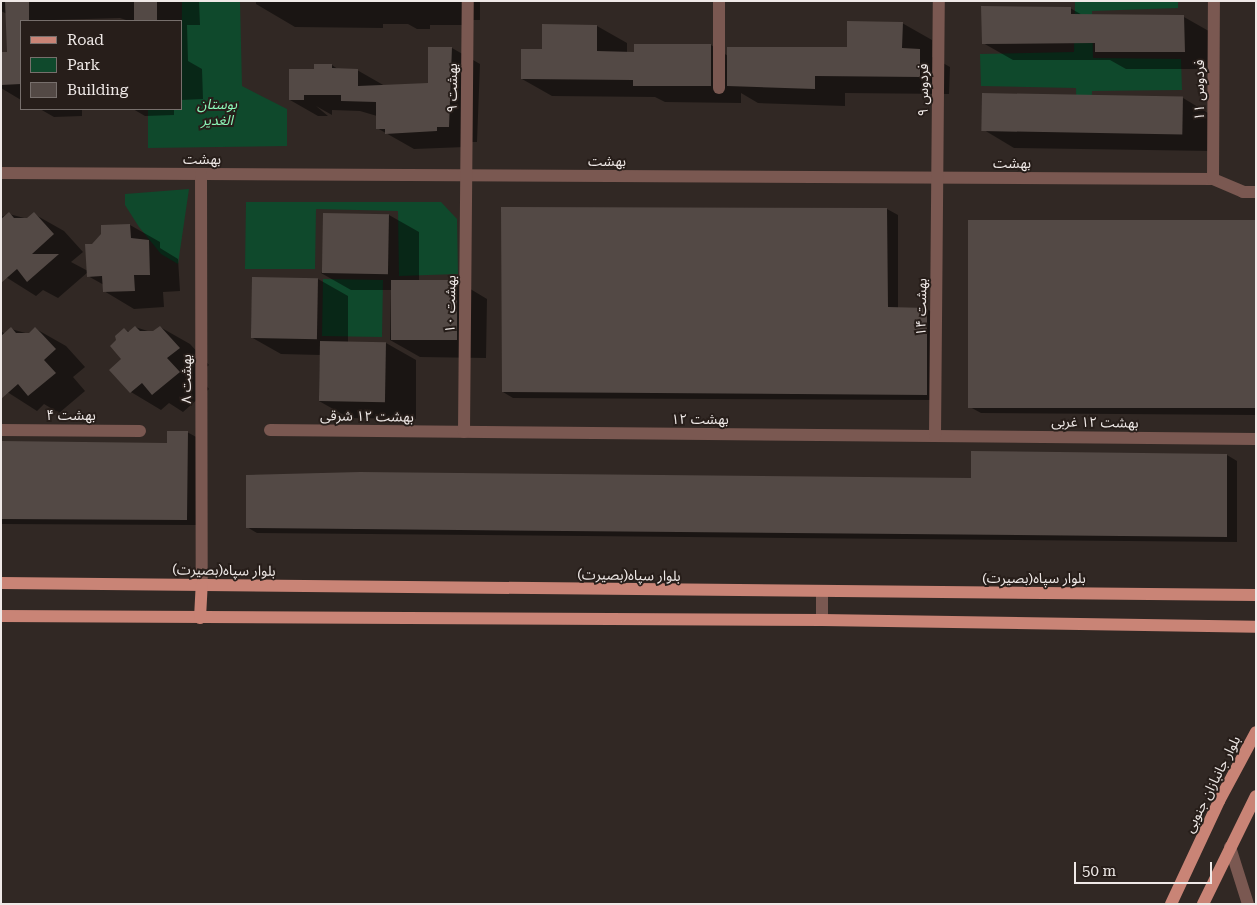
<!DOCTYPE html>
<meta charset="utf-8">
<style>
body{margin:0}
#map{position:relative;width:1257px;height:905px;overflow:hidden;background:#312824;font-family:"Roboto Serif","Noto Sans Arabic",serif}
div>[style]{position:absolute}
.green>*{inset:0;background:#0f492c;transform-origin:0 0}
.shadow>*{inset:0;background:#0007}
.building>*{inset:0;background:#534945;transform-origin:0 0}
.minor>*{height:12px;margin:-6px;padding:0 6px;transform-origin:6px;border-radius:6px;background:#7a5851}
.major>*{height:12px;margin:-6px;padding:0 6px;transform-origin:6px;border-radius:6px;background:#c98476}
span{translate:-50% -50%;white-space:nowrap;text-align:center;line-height:1.15;-webkit-text-stroke:4px #271e1a;paint-order:stroke}
.street-label{font-size:14px;color:#efe9e7}
.park-label{font-size:14px;color:#8df9ba;font-style:italic}
.frame{position:absolute;inset:0;border:2px solid #efe9e7;pointer-events:none}
.legend{position:absolute;left:20px;top:20px;width:162px;height:90px;box-sizing:border-box;background:#271e1a;border:1px solid #776f6c;margin:0;padding:6px 9px;list-style:none;font-size:15px;color:#efe9e7}
.legend li{display:flex;align-items:center;gap:10px;height:25px}
.legend b{width:25px;border:1px solid #776f6c}
.scale{position:absolute;left:1074px;top:862px;width:138px;height:22px;box-sizing:border-box;border:2px solid #efe9e7;border-top:0;padding-left:6px;font-size:15px;line-height:18px;white-space:nowrap;color:#efe9e7;-webkit-text-stroke:4px #271e1a;paint-order:stroke}
</style>
<div id="map">
<div class="green">
<div style="clip-path:polygon(182px 1px,240px 1px,242px 86px,287px 109px,287px 146px,148px 148px,148px 109px,181px 109px)"></div>
<div style="clip-path:polygon(1075px 1px,1178px 1px,1178px 8px,1092px 11px,1093px 58px,1181px 59px,1182px 90px,1092px 91px,1091px 126px,1077px 126px,1076px 88px,981px 86px,980px 54px,1074px 52px)"></div>
<div style="clip-path:polygon(189px 189px,178px 264px,161px 254px,139px 227px,125px 205px,125px 194px)"></div>
<div style="clip-path:polygon(246px 202px,441px 202px,457px 219px,458px 274px,399px 276px,398px 211px,316px 209px,315px 269px,245px 269px)"></div>
<div style="left:323px;top:279px;width:60px;height:57px;rotate:1deg"></div>
</div>
<div class="shadow">
<div style="clip-path:polygon(1px 1px,199px 1px,200px 25px,187px 25px,188px 61px,202px 69px,203px 99px,181px 100px,181px 21px,129px 21px,120px 18px,21px 21px,21px 100px,1px 88px,1px 54px,8px 54px,7px 14px,1px 11px)"></div>
<div style="clip-path:polygon(256px 1px,480px 1px,480px 20px,467px 20px,467px 25px,430px 25px,430px 29px,417px 29px,408px 24px,383px 24px,383px 28px,295px 27px,256px 4px)"></div>
<div style="clip-path:polygon(1070px 8px,1084px 16px,1184px 17px,1214px 34px,1214px 69px,1126px 69px,1110px 60px,1013px 60px,983px 43px)"></div>
<div style="clip-path:polygon(902px 23px,932px 40px,932px 57px,950px 67px,949px 94px,845px 93px,845px 106px,758px 103px,741px 93px,741px 103px,665px 102px,655px 97px,552px 96px,522px 79px,597px 26px,627px 43px,627px 53px,711px 45px,728px 56px,849px 48px)"></div>
<div style="clip-path:polygon(429px 48px,452px 48px,480px 64px,477px 142px,465px 142px,465px 147px,414px 149px,377px 128px,377px 116px,360px 111px,332px 110px,332px 115px,316px 106px,328px 116px,318px 116px,290px 100px,316px 70px,332px 65px,339px 70px,357px 70px,385px 86px,429px 84px)"></div>
<div style="clip-path:polygon(1183px 98px,1213px 116px,1213px 151px,1014px 148px,984px 130px)"></div>
<div style="clip-path:polygon(40px 109px,82px 109px,82px 116px,54px 117px)"></div>
<div style="clip-path:polygon(133px 109px,174px 109px,174px 115px,145px 116px)"></div>
<div style="clip-path:polygon(502px 208px,887px 209px,898px 215px,898px 309px,927px 309px,937px 315px,937px 400px,513px 398px,503px 392px)"></div>
<div style="clip-path:polygon(9px 214px,28px 219px,34px 214px,64px 231px,83px 252px,71px 262px,88px 271px,93px 245px,130px 225px,160px 242px,160px 248px,178px 259px,180px 291px,163px 292px,164px 307px,134px 309px,104px 291px,104px 285px,88px 276px,88px 272px,58px 298px,43px 290px,36px 296px,1px 274px,1px 217px)"></div>
<div style="clip-path:polygon(389px 215px,419px 232px,419px 281px,457px 281px,487px 299px,486px 358px,420px 357px,390px 340px,391px 290px,351px 290px,321px 273px)"></div>
<div style="clip-path:polygon(1256px 223px,1256px 415px,981px 413px,970px 407px)"></div>
<div style="clip-path:polygon(253px 278px,318px 279px,348px 296px,348px 342px,386px 343px,416px 360px,416px 419px,349px 418px,319px 401px,320px 355px,281px 354px,251px 337px)"></div>
<div style="clip-path:polygon(135px 327px,154px 333px,160px 327px,190px 344px,209px 365px,197px 375px,209px 389px,183px 412px,169px 403px,161px 410px,131px 392px,111px 370px,123px 359px,124px 329px,130px 332px)"></div>
<div style="clip-path:polygon(11px 329px,29px 334px,36px 329px,66px 346px,85px 367px,73px 377px,85px 391px,59px 413px,44px 404px,37px 411px,1px 388px,1px 331px,5px 334px)"></div>
<div style="clip-path:polygon(187px 432px,198px 438px,197px 525px,1px 524px,1px 443px,168px 444px)"></div>
<div style="clip-path:polygon(1227px 455px,1237px 461px,1237px 542px,257px 533px,247px 527px,972px 479px)"></div>
</div>
<div class="building">
<div style="clip-path:polygon(5px 1px,29px 1px,29px 21px,21px 21px,21px 84px,1px 85px,1px 52px,7px 52px)"></div>
<div style="left:134px;top:1px;width:23px;height:20px"></div>
<div style="clip-path:polygon(981px 6px,1071px 7px,1071px 14px,1184px 15px,1185px 52px,1095px 52px,1095px 43px,982px 44px)"></div>
<div style="clip-path:polygon(847px 21px,903px 22px,902px 48px,920px 49px,920px 77px,815px 76px,815px 89px,727px 86px,727px 47px,847px 47px)"></div>
<div style="clip-path:polygon(542px 24px,597px 25px,597px 51px,634px 52px,634px 44px,711px 44px,711px 86px,633px 86px,633px 80px,521px 79px,521px 49px,542px 49px)"></div>
<div style="clip-path:polygon(428px 47px,452px 47px,449px 127px,437px 127px,437px 131px,385px 134px,385px 129px,376px 129px,376px 102px,341px 101px,341px 95px,304px 95px,304px 100px,289px 100px,289px 69px,314px 69px,314px 64px,332px 64px,332px 68px,358px 69px,358px 86px,428px 83px)"></div>
<div style="left:982px;top:93px;width:201px;height:38px;rotate:1deg"></div>
<div style="clip-path:polygon(501px 207px,887px 208px,888px 307px,927px 308px,927px 395px,502px 392px)"></div>
<div style="clip-path:polygon(9px 212px,14px 218px,27px 218px,34px 212px,54px 234px,32px 254px,59px 254px,27px 282px,17px 269px,1px 283px,1px 219px)"></div>
<div style="left:323px;top:213px;width:66px;height:60px;rotate:1deg"></div>
<div style="left:968px;top:220px;width:288px;height:188px"></div>
<div style="clip-path:polygon(130px 224px,131px 238px,149px 240px,150px 275px,134px 275px,135px 291px,103px 292px,102px 276px,87px 277px,85px 244px,92px 244px,101px 234px,101px 225px)"></div>
<div style="left:252px;top:277px;width:66px;height:61px;rotate:1deg"></div>
<div style="left:391px;top:280px;width:66px;height:60px"></div>
<div style="clip-path:polygon(135px 326px,140px 331px,153px 331px,160px 326px,180px 348px,167px 358px,180px 372px,152px 395px,142px 383px,130px 393px,109px 370px,121px 359px,110px 346px,116px 340px,115px 336px,124px 328px,128px 332px)"></div>
<div style="clip-path:polygon(11px 327px,16px 333px,29px 333px,35px 327px,41px 333px,56px 349px,44px 360px,56px 373px,28px 396px,18px 384px,1px 399px,1px 336px)"></div>
<div style="left:320px;top:341px;width:66px;height:60px;rotate:1deg"></div>
<div style="clip-path:polygon(167px 431px,188px 431px,187px 520px,1px 519px,1px 441px,167px 443px)"></div>
<div style="clip-path:polygon(971px 451px,1227px 454px,1227px 537px,246px 528px,246px 475px,360px 472px,971px 478px)"></div>
</div>
<div class="minor">
<div style="left:719px;top:1px;width:87px;rotate:90deg"></div>
<div style="left:1px;top:173px;width:1212px;rotate:0.28deg"></div>
<div style="left:1213px;top:179px;width:33px;rotate:23deg"></div>
<div style="left:1243px;top:192px;width:13px"></div>
<div style="left:201px;top:174px;width:411px;rotate:89.9deg"></div>
<div style="left:1213px;top:179px;width:178px;rotate:-89.7deg"></div>
<div style="left:1px;top:430px;width:139px;rotate:0.4deg"></div>
<div style="left:270px;top:430px;width:986px;rotate:0.52deg"></div>
<div style="left:464px;top:432px;width:431px;rotate:-89.5deg"></div>
<div style="left:935px;top:436px;width:435px;rotate:-89.5deg"></div>
<div style="left:822px;top:592px;width:28px;rotate:90deg"></div>
<div style="left:1230px;top:847px;width:60px;rotate:72.5deg"></div>
</div>
<div class="major">
<div style="left:1px;top:583px;width:1255px;rotate:0.55deg"></div>
<div style="left:1px;top:616px;width:821px;rotate:0.28deg"></div>
<div style="left:822px;top:620px;width:434px;rotate:0.9deg"></div>
<div style="left:200px;top:618px;width:33px;rotate:-87deg"></div>
<div style="left:1171px;top:904px;width:114px;rotate:-65deg"></div>
<div style="left:1219px;top:801px;width:78px;rotate:-61.8deg"></div>
<div style="left:1203px;top:904px;width:120px;rotate:-63.9deg"></div>
</div>
<div class="street-label">
<span style="left:452px;top:88px;rotate:-90deg">بهشت ۹</span>
<span style="left:923px;top:90px;rotate:-90deg">فردوس ۹</span>
<span style="left:1199px;top:90px;rotate:-90deg">فردوس ۱۱</span>
<span style="left:202px;top:159px">بهشت</span>
<span style="left:607px;top:161px">بهشت</span>
<span style="left:1012px;top:163px">بهشت</span>
<span style="left:450px;top:304px;rotate:-89deg">بهشت ۱۰</span>
<span style="left:921px;top:307px;rotate:-89deg">بهشت ۱۴</span>
<span style="left:186px;top:379px;rotate:-90deg">بهشت ۸</span>
<span style="left:71px;top:415px">بهشت ۴</span>
<span style="left:367px;top:416px;rotate:1deg">بهشت ۱۲ شرقی</span>
<span style="left:700px;top:419px">بهشت ۱۲</span>
<span style="left:1095px;top:422px;rotate:1deg">بهشت ۱۲ غربی</span>
<span style="left:224px;top:570px;rotate:1deg">بلوار سپاه(بصیرت)</span>
<span style="left:629px;top:575px;rotate:1deg">بلوار سپاه(بصیرت)</span>
<span style="left:1034px;top:578px">بلوار سپاه(بصیرت)</span>
<span style="left:1212px;top:784px;rotate:-63deg">بلوار جانبازان جنوبی</span>
</div>
<div class="park-label">
<span style="left:217px;top:112px">بوستان<br>الغدیر</span>
</div>
<div class="frame"></div>
<ul class="legend">
<li><b style="height:6px;background:#c98476"></b>Road</li>
<li><b style="height:14px;background:#0f492c"></b>Park</li>
<li><b style="height:14px;background:#534945"></b>Building</li>
</ul>
<div class="scale">50 m</div>
</div>
